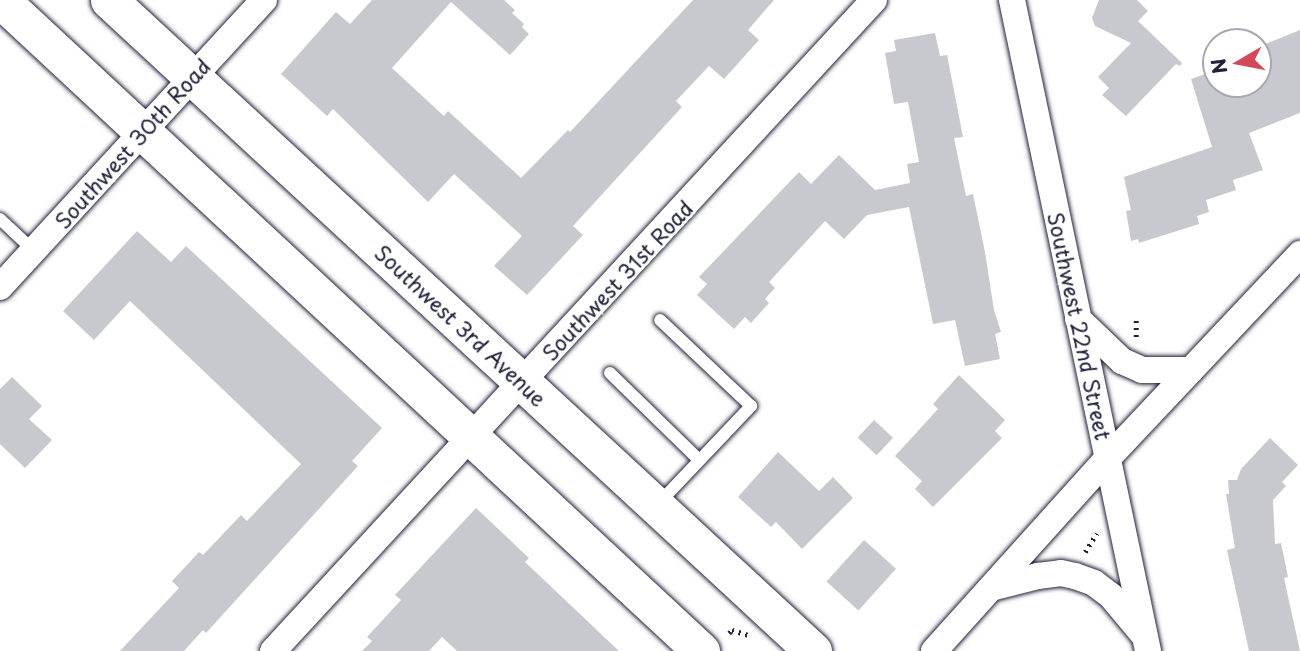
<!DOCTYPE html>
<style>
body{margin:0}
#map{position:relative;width:1300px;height:651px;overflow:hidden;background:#fff;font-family:"Playpen Sans",sans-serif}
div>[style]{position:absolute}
.building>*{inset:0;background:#c8c8cf;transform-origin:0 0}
.path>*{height:4.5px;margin-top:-2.25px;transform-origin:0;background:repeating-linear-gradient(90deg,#22223b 0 2px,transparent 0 7px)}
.roads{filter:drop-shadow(0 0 2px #22223b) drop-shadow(0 0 2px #22223b)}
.service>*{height:12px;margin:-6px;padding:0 6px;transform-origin:6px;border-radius:6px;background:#fff}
.minor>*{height:26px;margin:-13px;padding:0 13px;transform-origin:13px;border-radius:13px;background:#fff}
.secondary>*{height:37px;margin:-18.5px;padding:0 18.5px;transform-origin:18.5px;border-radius:18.5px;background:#fff}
span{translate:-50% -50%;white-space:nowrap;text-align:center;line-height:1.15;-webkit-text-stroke:5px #fff;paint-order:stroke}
.street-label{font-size:21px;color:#22223b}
.north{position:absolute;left:1202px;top:28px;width:70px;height:70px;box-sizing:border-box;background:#fff;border:2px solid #a7a7b1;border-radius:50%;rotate:260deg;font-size:19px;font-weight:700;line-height:28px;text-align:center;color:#22223b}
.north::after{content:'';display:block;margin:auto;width:24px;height:32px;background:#d1495b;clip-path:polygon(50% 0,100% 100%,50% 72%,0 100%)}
</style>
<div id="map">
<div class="building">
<div style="clip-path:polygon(372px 0,504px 0,515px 10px,512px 13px,524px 24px,522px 27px,529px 34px,510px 55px,451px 2px,392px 68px,444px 116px,448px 111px,521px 178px,568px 130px,570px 132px,693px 0,774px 0,748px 30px,759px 40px,724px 79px,709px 66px,676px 101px,682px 107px,573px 226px,583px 235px,527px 295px,494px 266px,522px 236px,454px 174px,428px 202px,333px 109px,327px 116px,281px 74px,336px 12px,350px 24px)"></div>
<div style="clip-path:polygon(1099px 0,1137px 0,1148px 11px,1138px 21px,1182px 63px,1180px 66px,1176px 64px,1126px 116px,1102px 95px,1109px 88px,1098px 77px,1131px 43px,1095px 26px,1092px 18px)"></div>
<div style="clip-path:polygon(1300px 30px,1300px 113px,1249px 133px,1263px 170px,1233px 180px,1236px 190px,1206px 200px,1209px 212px,1197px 216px,1199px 224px,1139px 243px,1138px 239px,1131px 241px,1126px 211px,1131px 210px,1124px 177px,1212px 147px,1191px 79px,1216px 70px,1216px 84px,1258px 84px,1258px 47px)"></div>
<div style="clip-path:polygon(935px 33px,940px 56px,947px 55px,963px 137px,954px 138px,966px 196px,973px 194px,985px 252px,994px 310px,1001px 332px,995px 334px,1000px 359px,965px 366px,955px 320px,933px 324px,909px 207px,867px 215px,844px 239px,825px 221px,769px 282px,775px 288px,765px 299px,769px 303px,751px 323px,745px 317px,734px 329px,697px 295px,707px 284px,699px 277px,799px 172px,811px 184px,839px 155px,875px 190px,910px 183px,907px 164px,919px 162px,908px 102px,894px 104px,885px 53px,896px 51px,894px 40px)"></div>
<div style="clip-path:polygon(137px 231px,171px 262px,186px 246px,382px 428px,352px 461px,358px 466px,206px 633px,203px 630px,184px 651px,120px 651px,179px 588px,172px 581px,199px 552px,203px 555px,241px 515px,247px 521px,301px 464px,130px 301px,94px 340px,63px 311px)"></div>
<div style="clip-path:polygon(959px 375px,1005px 420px,995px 431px,1002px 438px,933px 507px,915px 489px,922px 481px,895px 456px,938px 409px,933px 404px)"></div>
<div style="clip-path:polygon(12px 377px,42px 406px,29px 419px,52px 440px,25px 468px,0 444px,0 389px)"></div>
<div style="left:874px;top:420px;width:26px;height:24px;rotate:43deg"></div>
<div style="clip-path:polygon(1270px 438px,1298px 465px,1282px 482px,1286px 486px,1273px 500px,1275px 544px,1281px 543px,1288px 577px,1284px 578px,1300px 651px,1249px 651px,1227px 550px,1235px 548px,1226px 494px,1229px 494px,1228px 480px,1237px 480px,1241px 469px)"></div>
<div style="clip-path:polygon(778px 452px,819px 491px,833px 477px,853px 498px,802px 549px,776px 522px,771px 527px,738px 497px)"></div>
<div style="clip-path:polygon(476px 508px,529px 558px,525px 562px,619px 651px,457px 651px,442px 637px,429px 651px,362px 651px,372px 641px,367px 637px,401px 600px,395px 595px)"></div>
<div style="left:864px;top:540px;width:43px;height:56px;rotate:42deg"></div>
</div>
<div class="path">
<div style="left:1136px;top:337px;width:18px;rotate:-90deg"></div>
<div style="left:1085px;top:552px;width:22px;rotate:-58deg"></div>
<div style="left:729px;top:633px;width:4px;rotate:-45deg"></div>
<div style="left:732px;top:630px;width:17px;rotate:17deg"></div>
</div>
<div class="roads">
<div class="service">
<div style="left:0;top:219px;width:47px;rotate:43.3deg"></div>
<div style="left:610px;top:373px;width:124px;rotate:44.3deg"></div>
<div style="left:659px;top:503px;width:134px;rotate:-46.5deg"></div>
<div style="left:751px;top:406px;width:125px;rotate:-136.6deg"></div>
</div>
<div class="minor">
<div style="left:1012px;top:0;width:665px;rotate:78.2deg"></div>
<div style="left:0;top:287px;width:390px;rotate:-47.4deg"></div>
<div style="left:1078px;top:319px;width:61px;rotate:43.7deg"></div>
<div style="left:1122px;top:361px;width:22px;rotate:24deg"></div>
<div style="left:1142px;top:370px;width:49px"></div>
<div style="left:991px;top:588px;width:49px;rotate:-14.3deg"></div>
<div style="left:1038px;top:576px;width:23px;rotate:-7deg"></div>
<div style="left:1061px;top:573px;width:14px;rotate:12deg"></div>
<div style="left:1075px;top:576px;width:20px;rotate:20deg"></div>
<div style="left:1094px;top:583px;width:21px;rotate:37deg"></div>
<div style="left:1111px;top:596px;width:48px;rotate:50deg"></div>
<div style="left:273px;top:651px;width:886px;rotate:-47.29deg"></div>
<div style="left:934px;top:651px;width:258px;rotate:-48deg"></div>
<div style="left:1107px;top:459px;width:282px;rotate:-46.7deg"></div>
</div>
<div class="secondary">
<div style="left:1px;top:0;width:956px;rotate:42.92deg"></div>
<div style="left:109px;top:0;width:959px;rotate:42.76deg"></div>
</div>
</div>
<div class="street-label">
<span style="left:132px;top:143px;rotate:-48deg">Southwest 30th Road</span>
<span style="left:617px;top:280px;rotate:-47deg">Southwest 31st Road</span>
<span style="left:461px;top:325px;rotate:43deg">Southwest 3rd Avenue</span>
<span style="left:1080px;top:326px;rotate:78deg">Southwest 22nd Street</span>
</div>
<div class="north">N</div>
</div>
